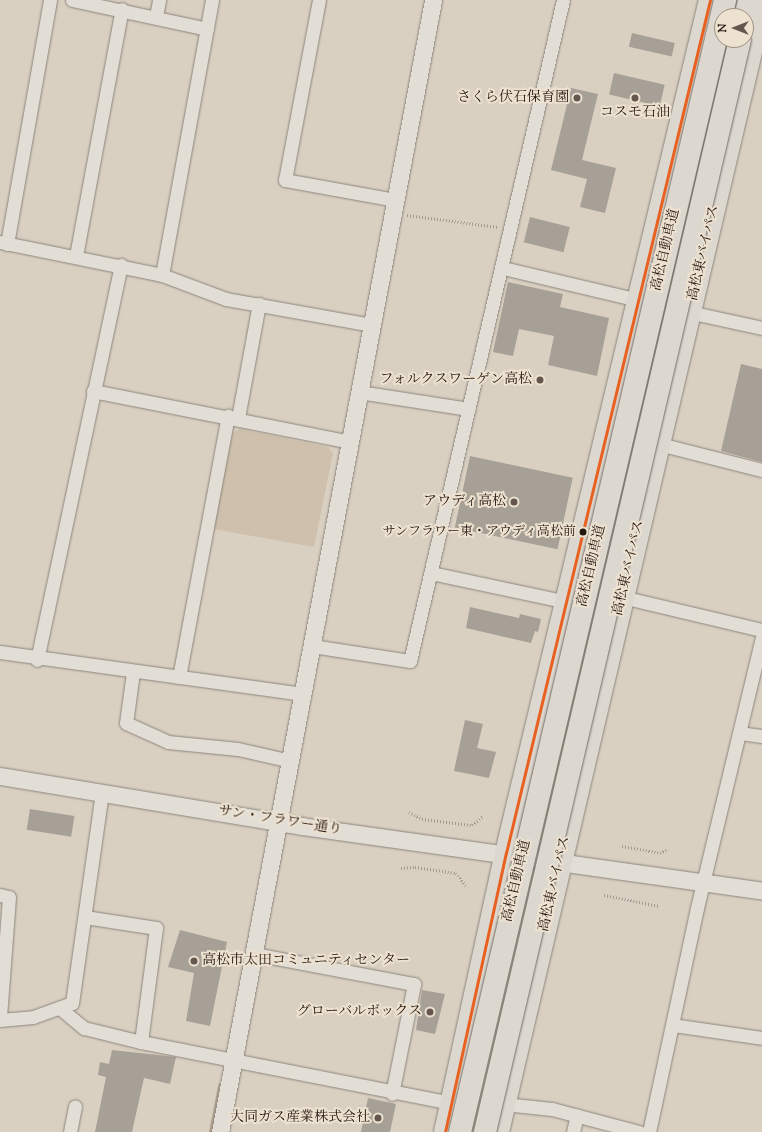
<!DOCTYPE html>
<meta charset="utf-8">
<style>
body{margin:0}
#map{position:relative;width:762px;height:1132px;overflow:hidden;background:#dad0c2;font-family:"Sorts Mill Goudy","Noto Serif JP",serif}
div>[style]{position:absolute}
.green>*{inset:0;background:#cec0ad}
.stream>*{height:4.5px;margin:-2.25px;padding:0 2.25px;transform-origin:2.25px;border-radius:2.25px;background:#b4a592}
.building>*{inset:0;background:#a7a096;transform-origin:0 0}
.path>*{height:2.5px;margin-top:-1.25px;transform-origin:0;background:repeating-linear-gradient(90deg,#9f9a93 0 1px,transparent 0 3px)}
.roads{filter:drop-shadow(0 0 1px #8c857c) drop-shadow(0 0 1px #8c857c)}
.minor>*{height:13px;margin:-6.5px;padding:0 6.5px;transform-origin:6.5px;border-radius:6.5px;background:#e2ded6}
.tertiary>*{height:17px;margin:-8.5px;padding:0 8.5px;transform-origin:8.5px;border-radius:8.5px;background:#e2ded6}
.trunk>*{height:22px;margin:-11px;padding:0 11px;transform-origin:11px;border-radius:11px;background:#ddd8cf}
.motorway>*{height:22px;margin:-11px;padding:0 11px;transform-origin:11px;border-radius:11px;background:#ddd8cf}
.bridges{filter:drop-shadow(0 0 1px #736b64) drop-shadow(0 0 1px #736b64)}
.motorway-bridge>*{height:22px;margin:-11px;padding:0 11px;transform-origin:11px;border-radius:11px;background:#ddd8cf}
.bus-1>*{height:3px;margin:-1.5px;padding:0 1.5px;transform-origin:1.5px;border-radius:1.5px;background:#e86121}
.dots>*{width:11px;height:11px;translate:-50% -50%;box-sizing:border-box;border:2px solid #ede2d0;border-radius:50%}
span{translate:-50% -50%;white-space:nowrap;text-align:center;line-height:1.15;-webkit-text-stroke:4px #ede2d0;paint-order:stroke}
.bus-label{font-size:13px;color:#261610}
.right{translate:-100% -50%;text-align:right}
.poi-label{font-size:14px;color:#261610}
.left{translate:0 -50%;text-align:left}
.street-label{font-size:14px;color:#261610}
.north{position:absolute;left:714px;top:8px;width:40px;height:40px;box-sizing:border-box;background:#ede2d0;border:1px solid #9d9083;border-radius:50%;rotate:270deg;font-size:11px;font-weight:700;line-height:16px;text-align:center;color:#261610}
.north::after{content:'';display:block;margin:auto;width:14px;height:18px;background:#65574e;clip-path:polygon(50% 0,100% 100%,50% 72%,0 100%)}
</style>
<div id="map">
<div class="green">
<div style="clip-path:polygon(240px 429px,328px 447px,333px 453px,314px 547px,213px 529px,232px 433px)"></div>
</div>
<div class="stream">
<div style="left:211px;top:1132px;width:47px;rotate:-78.9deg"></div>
</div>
<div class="building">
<div style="left:632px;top:33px;width:44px;height:14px;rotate:13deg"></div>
<div style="left:614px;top:73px;width:52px;height:22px;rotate:13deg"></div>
<div style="clip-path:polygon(571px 88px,598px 94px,582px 160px,616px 168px,605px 213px,580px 207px,587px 179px,551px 170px)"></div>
<div style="left:530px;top:217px;width:41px;height:26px;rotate:14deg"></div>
<div style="clip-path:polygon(508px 282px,563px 294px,560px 307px,609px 318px,597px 376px,548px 365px,554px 336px,519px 329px,513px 356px,493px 352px)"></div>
<div style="clip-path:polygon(741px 364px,762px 369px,762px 462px,721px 451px)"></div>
<div style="left:470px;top:456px;width:105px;height:73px;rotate:12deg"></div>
<div style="clip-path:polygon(470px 607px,519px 618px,520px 614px,541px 619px,538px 632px,535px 631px,531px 643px,466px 628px)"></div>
<div style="clip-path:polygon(465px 720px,483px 724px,477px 748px,496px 752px,489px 778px,454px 771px)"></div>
<div style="left:30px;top:809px;width:45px;height:21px;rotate:9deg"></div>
<div style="clip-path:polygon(180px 930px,227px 942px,210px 1026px,186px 1021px,194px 973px,168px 967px)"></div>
<div style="clip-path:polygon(422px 990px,445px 994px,435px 1034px,416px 1030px)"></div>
<div style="clip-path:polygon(112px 1050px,176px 1057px,170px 1084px,144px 1078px,132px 1132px,95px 1132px,106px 1077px,98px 1075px,100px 1062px,109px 1064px)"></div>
<div style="clip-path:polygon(368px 1098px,396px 1104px,390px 1132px,361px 1132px)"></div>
</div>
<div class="path">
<div style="left:407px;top:215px;width:92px;rotate:7.5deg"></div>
<div style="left:409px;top:812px;width:15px;rotate:28deg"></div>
<div style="left:422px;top:819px;width:50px;rotate:6.8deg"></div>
<div style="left:472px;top:825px;width:14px;rotate:-39deg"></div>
<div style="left:622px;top:846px;width:39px;rotate:10deg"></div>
<div style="left:660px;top:853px;width:9px;rotate:-27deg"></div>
<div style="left:401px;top:868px;width:14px;rotate:-4deg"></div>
<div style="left:415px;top:867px;width:41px;rotate:8.3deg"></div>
<div style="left:456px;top:873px;width:18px;rotate:52deg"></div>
<div style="left:604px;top:895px;width:56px;rotate:11.3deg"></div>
</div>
<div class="roads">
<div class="minor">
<div style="left:72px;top:0;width:138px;rotate:12.1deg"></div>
<div style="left:319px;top:0;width:183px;rotate:100.7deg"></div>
<div style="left:285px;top:180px;width:112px;rotate:10.3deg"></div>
<div style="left:156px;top:16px;width:16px;rotate:-79deg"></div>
<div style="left:0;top:242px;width:165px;rotate:11.5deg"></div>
<div style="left:162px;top:275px;width:68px;rotate:20.6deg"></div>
<div style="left:226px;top:299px;width:148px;rotate:10.1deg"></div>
<div style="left:7px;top:244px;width:248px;rotate:-80deg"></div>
<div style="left:76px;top:256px;width:251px;rotate:-79.5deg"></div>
<div style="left:503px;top:268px;width:144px;rotate:13.3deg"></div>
<div style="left:162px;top:275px;width:280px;rotate:-79.7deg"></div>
<div style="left:684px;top:311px;width:80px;rotate:12.3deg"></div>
<div style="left:93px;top:391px;width:262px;rotate:11.2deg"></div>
<div style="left:359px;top:392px;width:111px;rotate:8.8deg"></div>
<div style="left:238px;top:418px;width:116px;rotate:-79.6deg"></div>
<div style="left:659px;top:444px;width:106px;rotate:14.2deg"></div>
<div style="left:431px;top:573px;width:139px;rotate:12deg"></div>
<div style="left:622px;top:597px;width:144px;rotate:13.3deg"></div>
<div style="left:312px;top:646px;width:99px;rotate:8.7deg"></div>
<div style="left:410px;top:661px;width:678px;rotate:-76.97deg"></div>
<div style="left:0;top:652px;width:306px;rotate:7.9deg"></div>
<div style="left:37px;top:660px;width:404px;rotate:-78deg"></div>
<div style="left:133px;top:672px;width:51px;rotate:97.8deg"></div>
<div style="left:126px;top:723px;width:46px;rotate:24.3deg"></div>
<div style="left:168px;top:742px;width:70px;rotate:5.7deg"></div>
<div style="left:238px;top:749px;width:54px;rotate:12.8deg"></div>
<div style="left:179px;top:677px;width:266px;rotate:-79.4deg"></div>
<div style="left:740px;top:733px;width:22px;rotate:8deg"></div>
<div style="left:0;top:895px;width:9px;rotate:13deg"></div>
<div style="left:9px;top:897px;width:119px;rotate:94.3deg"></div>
<div style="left:85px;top:917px;width:72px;rotate:8.8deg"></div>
<div style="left:156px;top:928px;width:115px;rotate:97.5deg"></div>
<div style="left:255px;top:954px;width:162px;rotate:10.7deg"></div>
<div style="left:414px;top:984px;width:112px;rotate:101.3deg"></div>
<div style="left:61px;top:1009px;width:30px;rotate:40deg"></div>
<div style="left:84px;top:1028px;width:59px;rotate:13.8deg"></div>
<div style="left:141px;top:1042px;width:317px;rotate:11.1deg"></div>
<div style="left:0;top:1020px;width:33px;rotate:-5deg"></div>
<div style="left:33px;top:1017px;width:41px;rotate:-19.7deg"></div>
<div style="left:72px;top:1003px;width:213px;rotate:-81.9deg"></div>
<div style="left:673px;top:1025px;width:90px;rotate:8.3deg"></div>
<div style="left:504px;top:1104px;width:48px;rotate:5.9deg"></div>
<div style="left:552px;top:1109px;width:90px;rotate:14.8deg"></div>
<div style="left:70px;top:1132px;width:26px;rotate:-79deg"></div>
<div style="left:573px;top:1132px;width:17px;rotate:-77deg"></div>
<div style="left:649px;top:1132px;width:229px;rotate:-77.9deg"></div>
<div style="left:697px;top:908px;width:278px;rotate:-76.5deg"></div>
</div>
<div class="tertiary">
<div style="left:0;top:776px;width:306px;rotate:9.4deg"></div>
<div style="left:302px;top:826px;width:465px;rotate:8deg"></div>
<div style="left:220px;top:1132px;width:1152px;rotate:-79.34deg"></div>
</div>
<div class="trunk">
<div style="left:445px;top:1132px;width:286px;rotate:-77.7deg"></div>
<div style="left:506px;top:853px;width:877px;rotate:-76.55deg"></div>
<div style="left:498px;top:1132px;width:1158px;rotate:-76.82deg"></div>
</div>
<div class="motorway">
<div style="left:745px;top:16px;width:16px;rotate:-76deg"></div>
</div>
</div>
<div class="bridges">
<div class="motorway-bridge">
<div style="left:460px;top:1132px;width:1163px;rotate:-76.82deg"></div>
<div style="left:485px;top:1132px;width:1121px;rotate:-76.86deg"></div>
</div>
</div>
<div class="bus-1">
<div style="left:445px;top:1132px;width:286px;rotate:-77.7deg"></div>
<div style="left:506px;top:853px;width:877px;rotate:-76.55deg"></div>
</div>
<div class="dots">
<div style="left:577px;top:98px;background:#65574e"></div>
<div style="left:635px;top:98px;background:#65574e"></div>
<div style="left:540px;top:380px;background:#65574e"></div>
<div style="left:514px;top:502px;background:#65574e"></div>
<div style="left:583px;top:532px;background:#261610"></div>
<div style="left:194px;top:961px;background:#65574e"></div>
<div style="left:430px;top:1012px;background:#65574e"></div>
<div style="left:378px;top:1118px;background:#65574e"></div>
</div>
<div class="bus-label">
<span class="right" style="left:576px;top:532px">サンフラワー東・アウディ高松前</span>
</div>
<div class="poi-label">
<span class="right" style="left:569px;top:98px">さくら伏石保育園</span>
<span style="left:635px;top:113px">コスモ石油</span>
<span class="right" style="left:532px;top:380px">フォルクスワーゲン高松</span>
<span class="right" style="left:506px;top:502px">アウディ高松</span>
<span class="left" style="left:202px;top:961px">高松市太田コミュニティセンター</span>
<span class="right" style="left:422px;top:1012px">グローバルボックス</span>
<span class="right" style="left:370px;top:1118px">大同ガス産業株式会社</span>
</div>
<div class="street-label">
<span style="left:666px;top:250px;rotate:-77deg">高松自動車道</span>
<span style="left:704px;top:253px;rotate:-77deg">高松東バイパス</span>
<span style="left:592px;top:566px;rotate:-77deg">高松自動車道</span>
<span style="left:629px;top:568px;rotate:-77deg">高松東バイパス</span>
<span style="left:280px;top:821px;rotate:9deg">サン・フラワー通り</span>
<span style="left:517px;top:881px;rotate:-77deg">高松自動車道</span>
<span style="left:555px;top:884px;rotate:-77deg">高松東バイパス</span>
</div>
<div class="north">N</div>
</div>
